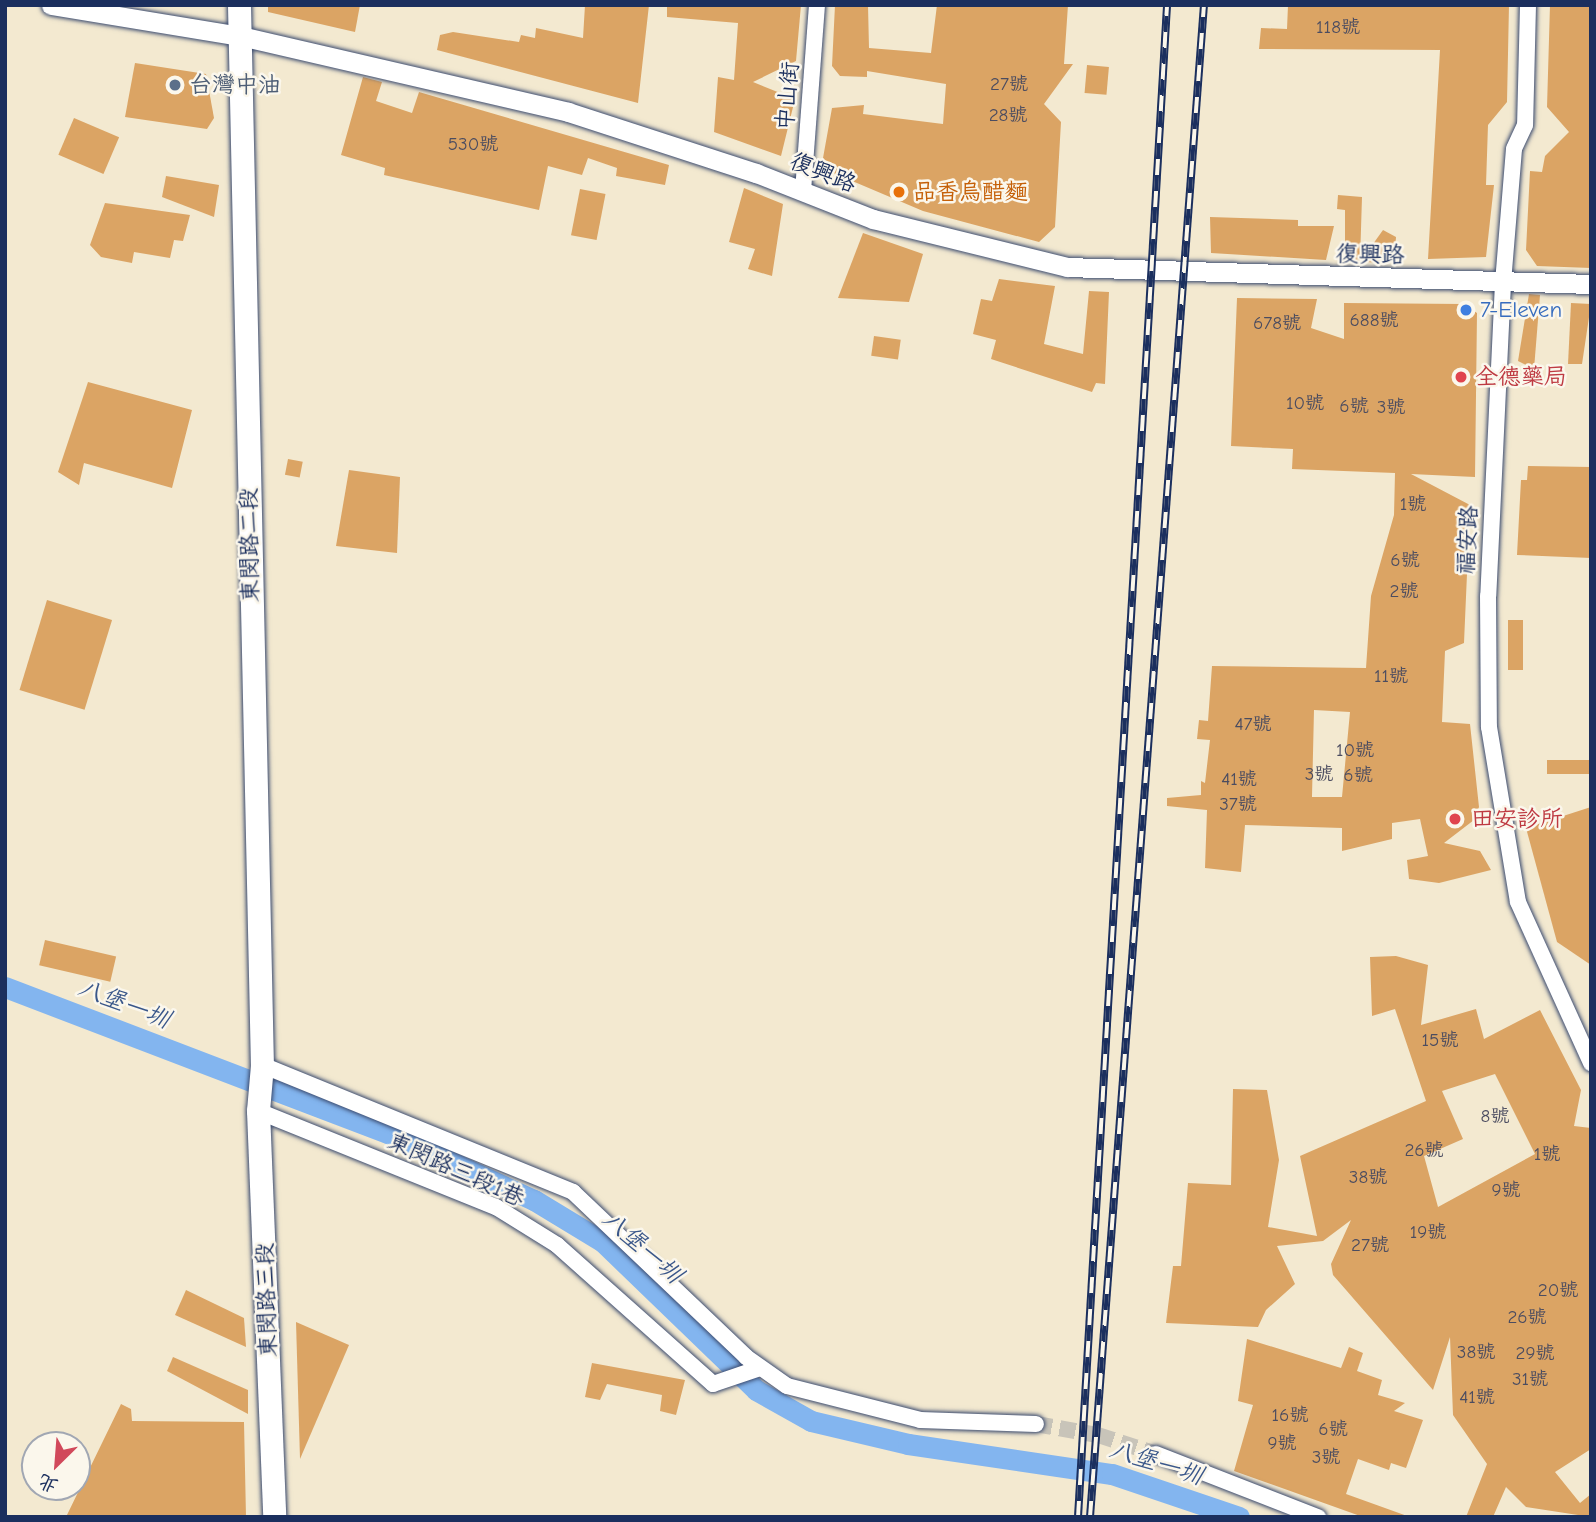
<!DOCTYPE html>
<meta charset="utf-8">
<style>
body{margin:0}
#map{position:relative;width:1596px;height:1522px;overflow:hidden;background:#f3e9d0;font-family:"Comic Neue","LXGW WenKai TC",sans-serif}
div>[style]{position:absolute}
.canal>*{height:21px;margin:-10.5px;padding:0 10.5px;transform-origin:10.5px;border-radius:10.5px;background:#83b5ef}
.building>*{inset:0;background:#dba464;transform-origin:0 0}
.minor-tunnel>*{height:16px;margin-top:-8px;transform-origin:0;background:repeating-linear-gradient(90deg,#c8c4b9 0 16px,transparent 0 24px)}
.roads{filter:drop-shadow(0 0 2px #3b4b6f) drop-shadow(0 0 2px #3b4b6f)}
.minor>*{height:16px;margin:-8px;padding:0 8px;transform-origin:8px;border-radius:8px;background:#fff}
.tertiary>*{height:19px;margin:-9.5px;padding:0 9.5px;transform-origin:9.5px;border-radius:9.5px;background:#fff}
.secondary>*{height:23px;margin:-11.5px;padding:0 11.5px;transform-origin:11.5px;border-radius:11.5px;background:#fff}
.rail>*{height:8px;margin-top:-4px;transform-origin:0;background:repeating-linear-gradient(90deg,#fbf7ec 0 16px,#1b2f5e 0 32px);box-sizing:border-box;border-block:2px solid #1b2f5e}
.dots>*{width:19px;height:19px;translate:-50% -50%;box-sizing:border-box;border:4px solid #fbf7ec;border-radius:50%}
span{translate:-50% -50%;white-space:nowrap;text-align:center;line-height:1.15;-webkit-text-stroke:5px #fbf7ec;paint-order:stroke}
.number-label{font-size:19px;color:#4b4c60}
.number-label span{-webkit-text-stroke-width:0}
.service-label{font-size:23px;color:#4e5e75}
.left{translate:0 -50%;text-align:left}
.street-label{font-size:23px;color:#1b2f5e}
.food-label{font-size:23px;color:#c56008}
.shop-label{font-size:23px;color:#366cbe}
.health-label{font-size:23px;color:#be3a42}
.water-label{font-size:24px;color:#3a578a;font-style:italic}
.frame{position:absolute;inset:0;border:7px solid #1b2f5e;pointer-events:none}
.north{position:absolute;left:21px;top:1431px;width:70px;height:70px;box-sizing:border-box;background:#fbf7ec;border:2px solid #a1a7b3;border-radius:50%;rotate:205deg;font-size:19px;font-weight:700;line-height:28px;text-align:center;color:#1b2f5e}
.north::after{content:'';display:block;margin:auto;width:24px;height:32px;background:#d1495b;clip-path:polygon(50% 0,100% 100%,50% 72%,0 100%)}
</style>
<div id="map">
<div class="canal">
<div style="left:5px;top:987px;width:410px;rotate:20.9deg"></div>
<div style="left:388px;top:1133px;width:161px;rotate:24.7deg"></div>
<div style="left:534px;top:1200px;width:81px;rotate:31.3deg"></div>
<div style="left:603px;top:1242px;width:213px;rotate:44deg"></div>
<div style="left:756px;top:1390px;width:63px;rotate:29.4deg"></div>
<div style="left:811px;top:1421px;width:100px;rotate:13.3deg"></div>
<div style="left:908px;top:1444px;width:206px;rotate:8.4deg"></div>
<div style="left:1112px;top:1474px;width:134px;rotate:18.7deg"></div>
</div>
<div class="building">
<div style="clip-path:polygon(268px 5px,360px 5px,355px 32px,268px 12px)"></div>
<div style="clip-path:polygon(585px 5px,649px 5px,638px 103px,437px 50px,440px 35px,453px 32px,519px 42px,521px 35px,535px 38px,536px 28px,583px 38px)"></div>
<div style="clip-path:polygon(667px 5px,801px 5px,796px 61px,753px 82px,795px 99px,781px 156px,714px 132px,718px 77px,734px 80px,738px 23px,667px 17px)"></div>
<div style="clip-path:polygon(835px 5px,868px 5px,869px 48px,931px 53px,937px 5px,1068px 5px,1064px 64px,1073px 64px,1044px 104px,1061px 122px,1055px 227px,1039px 242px,923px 211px,831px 172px,823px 158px,832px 108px,864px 105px,863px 114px,943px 124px,946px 84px,867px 71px,867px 77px,840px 76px,832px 66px)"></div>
<div style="clip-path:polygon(1288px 5px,1509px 5px,1507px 102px,1488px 125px,1486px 185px,1494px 185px,1486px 257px,1428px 259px,1440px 50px,1259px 49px,1261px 28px,1287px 29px)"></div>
<div style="clip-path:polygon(1550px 5px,1591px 5px,1591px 268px,1537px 266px,1526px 250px,1530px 171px,1542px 172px,1545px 156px,1569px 132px,1547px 107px)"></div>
<div style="clip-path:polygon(135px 63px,206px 74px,214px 118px,207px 129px,125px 117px)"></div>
<div style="left:1087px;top:65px;width:22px;height:28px;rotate:5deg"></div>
<div style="clip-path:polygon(363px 77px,382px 82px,376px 101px,412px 113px,419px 92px,669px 165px,665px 185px,616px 176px,617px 168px,588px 158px,582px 175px,548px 166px,539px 210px,384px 175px,385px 168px,341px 155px)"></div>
<div style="left:74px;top:118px;width:49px;height:40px;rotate:23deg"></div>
<div style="clip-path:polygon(166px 176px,219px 185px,214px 217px,162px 197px)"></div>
<div style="clip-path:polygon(744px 188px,783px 204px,772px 276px,748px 269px,755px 249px,729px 242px)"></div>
<div style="left:580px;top:189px;width:26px;height:47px;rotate:11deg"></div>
<div style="clip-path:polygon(1338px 195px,1362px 197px,1360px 261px,1345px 261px,1345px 210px,1337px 209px)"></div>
<div style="clip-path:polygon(105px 203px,190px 215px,183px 241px,174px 240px,170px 258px,134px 252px,132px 263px,101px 257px,90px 245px)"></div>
<div style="clip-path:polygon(1210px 217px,1298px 220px,1298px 226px,1334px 226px,1326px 260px,1211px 253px)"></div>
<div style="clip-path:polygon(1383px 230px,1396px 237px,1394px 263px,1360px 262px)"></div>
<div style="clip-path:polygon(863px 233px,923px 254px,909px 302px,838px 298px)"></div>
<div style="clip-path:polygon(999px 279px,1055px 286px,1044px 344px,1083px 354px,1089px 291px,1109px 292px,1105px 384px,1096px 383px,1092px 392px,991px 359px,996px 340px,973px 334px,981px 299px,992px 301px)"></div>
<div style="clip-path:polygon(1529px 294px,1540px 295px,1534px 369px,1518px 361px)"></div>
<div style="clip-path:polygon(evenodd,1237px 298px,1317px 299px,1311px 328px,1344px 339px,1344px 303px,1463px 304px,1477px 313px,1475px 477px,1411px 474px,1470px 505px,1464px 643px,1445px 651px,1442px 722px,1470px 724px,1479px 807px,1474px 820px,1444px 843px,1480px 851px,1491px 870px,1439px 883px,1409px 879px,1407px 860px,1428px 856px,1420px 819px,1392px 823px,1392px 839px,1342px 851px,1342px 828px,1245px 825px,1241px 872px,1205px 868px,1207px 810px,1167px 806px,1167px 798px,1201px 795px,1201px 781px,1205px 783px,1210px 740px,1197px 739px,1199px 720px,1208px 721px,1212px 666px,1366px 668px,1371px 596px,1394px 515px,1395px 473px,1292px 469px,1293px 449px,1231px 446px,1237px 298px,1314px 710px,1350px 712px,1342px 797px,1312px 797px,1314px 710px)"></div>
<div style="clip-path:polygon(1571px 303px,1591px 304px,1582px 364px,1568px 364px)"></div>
<div style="left:874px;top:336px;width:27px;height:20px;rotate:8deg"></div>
<div style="clip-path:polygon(88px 382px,192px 410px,172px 488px,84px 463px,79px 485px,58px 472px)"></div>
<div style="left:288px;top:459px;width:15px;height:16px;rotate:11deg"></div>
<div style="clip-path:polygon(1528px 466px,1591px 467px,1591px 558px,1517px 555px,1521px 480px,1527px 480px)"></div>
<div style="clip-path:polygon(349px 470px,400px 477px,397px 553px,336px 546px)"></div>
<div style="left:47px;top:600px;width:68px;height:94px;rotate:17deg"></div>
<div style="left:1523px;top:620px;width:50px;height:15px;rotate:90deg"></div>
<div style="left:1591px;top:760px;width:14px;height:44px;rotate:90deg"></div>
<div style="clip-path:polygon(1591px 807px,1591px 965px,1557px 942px,1526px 828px)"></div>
<div style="left:45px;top:940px;width:73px;height:26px;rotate:13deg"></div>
<div style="clip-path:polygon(evenodd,1396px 956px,1428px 965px,1421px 1025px,1476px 1009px,1484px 1039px,1540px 1010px,1581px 1090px,1574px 1126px,1591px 1128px,1591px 1449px,1555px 1472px,1580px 1503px,1591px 1494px,1591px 1517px,1526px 1507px,1506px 1487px,1493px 1517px,1466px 1517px,1487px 1464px,1453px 1415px,1450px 1337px,1433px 1390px,1333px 1275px,1331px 1264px,1351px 1220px,1323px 1241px,1277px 1246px,1295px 1284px,1266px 1310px,1258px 1327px,1166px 1323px,1173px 1266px,1181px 1266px,1188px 1183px,1231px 1185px,1233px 1089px,1267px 1090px,1279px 1160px,1268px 1227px,1317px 1236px,1300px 1156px,1426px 1101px,1395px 1009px,1372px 1016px,1370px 957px,1396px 956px,1495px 1074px,1535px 1154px,1438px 1207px,1424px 1156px,1463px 1139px,1442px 1091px,1495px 1074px)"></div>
<div style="clip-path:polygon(186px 1290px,244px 1318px,246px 1347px,175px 1315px)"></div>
<div style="clip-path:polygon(296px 1322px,349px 1345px,300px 1459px)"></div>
<div style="clip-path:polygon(1247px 1339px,1341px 1368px,1349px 1347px,1363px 1353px,1357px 1371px,1382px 1380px,1378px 1395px,1405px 1403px,1394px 1411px,1423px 1420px,1406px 1468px,1391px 1463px,1389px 1470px,1358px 1459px,1346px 1494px,1410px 1517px,1363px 1517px,1234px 1471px,1253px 1405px,1238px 1401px)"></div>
<div style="clip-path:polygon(173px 1357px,248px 1390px,248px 1414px,167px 1371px)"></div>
<div style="clip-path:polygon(592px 1363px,685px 1380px,676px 1415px,660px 1411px,662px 1395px,607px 1384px,600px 1400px,585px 1397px)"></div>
<div style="clip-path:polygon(121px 1404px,131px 1409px,132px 1421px,244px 1422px,246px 1517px,66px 1517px)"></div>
</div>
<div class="minor-tunnel">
<div style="left:1036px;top:1424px;width:63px;rotate:10.1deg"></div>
<div style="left:1098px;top:1435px;width:61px;rotate:18.1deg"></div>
</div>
<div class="roads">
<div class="minor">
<div style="left:1528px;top:5px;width:120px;rotate:91.4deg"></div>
<div style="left:1525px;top:125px;width:26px;rotate:115deg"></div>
<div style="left:1514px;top:149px;width:134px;rotate:94.7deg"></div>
<div style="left:1503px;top:283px;width:313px;rotate:92.7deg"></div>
<div style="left:1488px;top:596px;width:131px;rotate:89.6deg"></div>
<div style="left:1489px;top:727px;width:177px;rotate:80.6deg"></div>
<div style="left:1518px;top:902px;width:177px;rotate:65.6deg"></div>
<div style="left:803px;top:191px;width:187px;rotate:-85.7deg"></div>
<div style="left:262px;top:1065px;width:336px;rotate:22.2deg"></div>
<div style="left:573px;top:1192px;width:239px;rotate:43.6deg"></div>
<div style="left:746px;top:1357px;width:50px;rotate:35.3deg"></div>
<div style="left:787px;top:1386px;width:137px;rotate:14.3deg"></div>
<div style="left:920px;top:1420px;width:116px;rotate:2deg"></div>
<div style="left:258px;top:1111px;width:257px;rotate:22deg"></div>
<div style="left:496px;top:1207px;width:72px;rotate:31.9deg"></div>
<div style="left:557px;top:1245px;width:209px;rotate:41.7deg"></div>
<div style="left:713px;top:1384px;width:50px;rotate:-18.8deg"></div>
<div style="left:1156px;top:1454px;width:174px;rotate:21.3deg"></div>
</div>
<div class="tertiary">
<div style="left:51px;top:5px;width:192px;rotate:9.3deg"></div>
<div style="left:240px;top:36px;width:337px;rotate:13deg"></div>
<div style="left:568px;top:112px;width:198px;rotate:18deg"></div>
<div style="left:756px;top:173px;width:126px;rotate:21.5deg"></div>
<div style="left:873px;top:219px;width:200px;rotate:13.9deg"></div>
<div style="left:1067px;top:267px;width:524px;rotate:1.86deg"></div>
</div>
<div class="secondary">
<div style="left:239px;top:5px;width:1060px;rotate:88.76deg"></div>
<div style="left:262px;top:1065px;width:46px;rotate:95deg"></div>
<div style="left:258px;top:1111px;width:406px;rotate:87.7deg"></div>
</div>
</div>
<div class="rail">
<div style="left:1078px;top:1517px;width:1515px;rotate:-86.63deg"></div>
<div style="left:1090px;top:1517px;width:1516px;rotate:-85.69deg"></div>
</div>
<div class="dots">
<div style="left:175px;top:85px;background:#5c6f8a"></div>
<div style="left:899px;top:192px;background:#e8710a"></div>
<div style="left:1466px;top:310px;background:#3f7fe0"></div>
<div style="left:1461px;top:377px;background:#e0444e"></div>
<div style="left:1455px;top:819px;background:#e0444e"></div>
</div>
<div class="number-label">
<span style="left:1338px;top:28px">118號</span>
<span style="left:1009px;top:85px">27號</span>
<span style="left:1008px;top:116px">28號</span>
<span style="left:473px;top:145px">530號</span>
<span style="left:1374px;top:321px">688號</span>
<span style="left:1277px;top:324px">678號</span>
<span style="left:1305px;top:404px">10號</span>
<span style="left:1354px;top:407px">6號</span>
<span style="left:1391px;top:408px">3號</span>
<span style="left:1413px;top:505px">1號</span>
<span style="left:1405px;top:561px">6號</span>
<span style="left:1404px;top:592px">2號</span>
<span style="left:1391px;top:677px">11號</span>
<span style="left:1253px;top:725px">47號</span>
<span style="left:1355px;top:751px">10號</span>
<span style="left:1319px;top:775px">3號</span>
<span style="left:1358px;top:776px">6號</span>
<span style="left:1239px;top:780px">41號</span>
<span style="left:1238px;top:805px">37號</span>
<span style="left:1440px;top:1041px">15號</span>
<span style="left:1495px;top:1117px">8號</span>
<span style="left:1424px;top:1151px">26號</span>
<span style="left:1547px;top:1155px">1號</span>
<span style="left:1368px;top:1178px">38號</span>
<span style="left:1506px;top:1191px">9號</span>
<span style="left:1428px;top:1233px">19號</span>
<span style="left:1370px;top:1246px">27號</span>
<span style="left:1558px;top:1291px">20號</span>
<span style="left:1527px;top:1318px">26號</span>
<span style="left:1476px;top:1353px">38號</span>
<span style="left:1535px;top:1354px">29號</span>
<span style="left:1530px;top:1380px">31號</span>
<span style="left:1477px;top:1398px">41號</span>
<span style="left:1290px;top:1416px">16號</span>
<span style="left:1333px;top:1430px">6號</span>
<span style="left:1282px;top:1444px">9號</span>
<span style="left:1326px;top:1458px">3號</span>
</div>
<div class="service-label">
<span class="left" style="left:189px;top:85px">台灣中油</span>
</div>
<div class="street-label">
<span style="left:788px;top:96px;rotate:-85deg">中山街</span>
<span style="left:823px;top:173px;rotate:22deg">復興路</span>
<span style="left:1370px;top:255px;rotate:1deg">復興路</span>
<span style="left:1468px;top:540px;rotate:-87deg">福安路</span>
<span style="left:250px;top:545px;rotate:-91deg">東閔路二段</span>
<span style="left:456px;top:1170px;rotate:24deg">東閔路三段1巷</span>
<span style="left:267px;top:1300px;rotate:-92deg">東閔路三段</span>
</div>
<div class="food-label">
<span class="left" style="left:913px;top:192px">品香烏醋麵</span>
</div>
<div class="shop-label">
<span class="left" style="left:1480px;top:310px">7-Eleven</span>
</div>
<div class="health-label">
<span class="left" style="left:1475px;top:377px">全德藥局</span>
<span class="left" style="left:1471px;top:819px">田安診所</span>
</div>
<div class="water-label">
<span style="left:124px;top:1004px;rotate:21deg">八堡一圳</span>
<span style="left:642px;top:1247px;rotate:41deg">八堡一圳</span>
<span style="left:1156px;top:1463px;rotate:17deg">八堡一圳</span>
</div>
<div class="frame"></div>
<div class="north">北</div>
</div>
